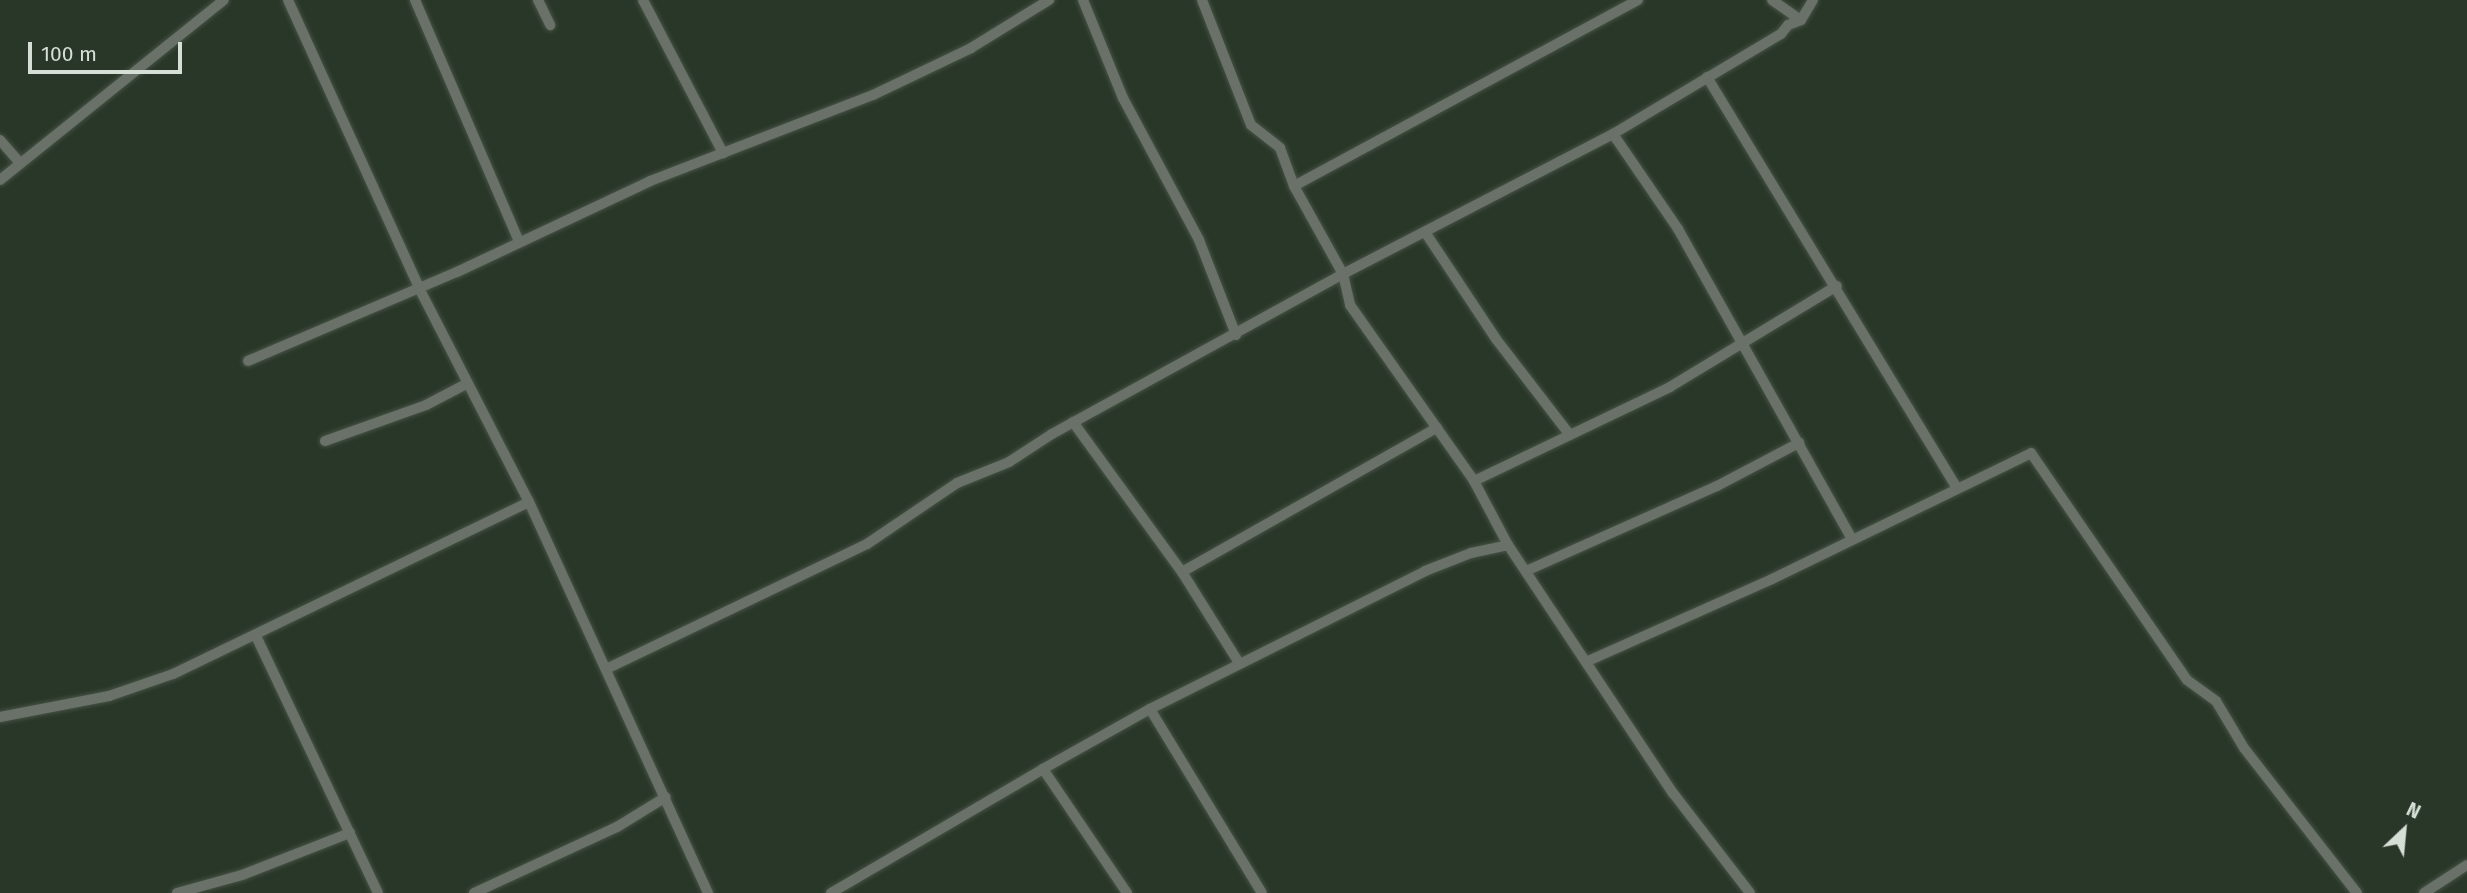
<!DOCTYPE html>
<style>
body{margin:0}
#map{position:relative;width:2467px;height:893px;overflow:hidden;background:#293728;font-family:"Fira Sans",sans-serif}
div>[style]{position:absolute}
.roads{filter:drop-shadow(0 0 2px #455244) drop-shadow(0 0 2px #455244)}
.minor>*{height:10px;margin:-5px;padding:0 5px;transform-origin:5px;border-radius:5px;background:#6a7169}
span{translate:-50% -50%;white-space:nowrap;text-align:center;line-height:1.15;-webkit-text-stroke:7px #293728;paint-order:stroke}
.north{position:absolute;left:2369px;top:795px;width:70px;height:70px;-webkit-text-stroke:5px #293728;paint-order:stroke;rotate:26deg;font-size:19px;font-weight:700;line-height:28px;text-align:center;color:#d6dfd5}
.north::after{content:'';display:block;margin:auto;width:24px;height:32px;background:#d6dfd5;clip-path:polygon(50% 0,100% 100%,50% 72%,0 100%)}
.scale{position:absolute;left:28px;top:42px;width:154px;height:32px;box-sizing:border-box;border:4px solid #d6dfd5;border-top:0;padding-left:9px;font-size:21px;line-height:24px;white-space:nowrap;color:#d6dfd5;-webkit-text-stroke:5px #293728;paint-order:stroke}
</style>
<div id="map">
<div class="roads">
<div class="minor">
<div style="left:288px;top:0;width:316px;rotate:65.5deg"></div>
<div style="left:419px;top:288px;width:241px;rotate:62.8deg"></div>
<div style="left:529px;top:502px;width:430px;rotate:65.4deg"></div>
<div style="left:415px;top:0;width:262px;rotate:66.7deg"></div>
<div style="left:538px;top:0;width:28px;rotate:64deg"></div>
<div style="left:643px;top:0;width:173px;rotate:62.4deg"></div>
<div style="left:1083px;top:0;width:106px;rotate:67.8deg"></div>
<div style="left:1123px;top:98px;width:161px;rotate:61.8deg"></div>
<div style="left:1199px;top:240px;width:102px;rotate:68.7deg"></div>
<div style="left:1202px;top:0;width:134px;rotate:68.6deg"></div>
<div style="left:1251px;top:125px;width:37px;rotate:38deg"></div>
<div style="left:1280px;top:148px;width:40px;rotate:69.8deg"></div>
<div style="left:1294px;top:186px;width:101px;rotate:60.9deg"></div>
<div style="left:1343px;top:274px;width:32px;rotate:77deg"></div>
<div style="left:1350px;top:305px;width:215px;rotate:54.8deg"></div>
<div style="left:1474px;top:481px;width:72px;rotate:62deg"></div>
<div style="left:1508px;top:545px;width:298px;rotate:56.4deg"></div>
<div style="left:1673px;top:793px;width:126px;rotate:52.4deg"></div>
<div style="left:1772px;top:0;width:35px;rotate:35deg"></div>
<div style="left:1707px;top:77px;width:480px;rotate:58.7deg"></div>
<div style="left:1613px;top:134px;width:115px;rotate:55.6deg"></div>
<div style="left:1678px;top:229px;width:355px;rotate:60.7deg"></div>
<div style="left:0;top:140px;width:30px;rotate:49deg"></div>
<div style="left:0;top:180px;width:287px;rotate:-38.8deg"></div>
<div style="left:1294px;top:186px;width:391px;rotate:-28.4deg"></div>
<div style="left:1425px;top:232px;width:128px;rotate:56.4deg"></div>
<div style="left:1496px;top:339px;width:121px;rotate:52.4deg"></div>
<div style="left:248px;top:361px;width:227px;rotate:-23.1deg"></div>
<div style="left:457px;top:272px;width:213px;rotate:-25.2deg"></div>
<div style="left:650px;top:181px;width:239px;rotate:-21.1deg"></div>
<div style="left:873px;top:95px;width:109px;rotate:-25.6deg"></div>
<div style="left:971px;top:48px;width:92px;rotate:-31.6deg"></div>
<div style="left:1073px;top:422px;width:185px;rotate:54deg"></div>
<div style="left:1182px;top:572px;width:107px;rotate:57.9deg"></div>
<div style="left:325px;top:441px;width:107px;rotate:-19.6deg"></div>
<div style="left:426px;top:405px;width:47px;rotate:-27.6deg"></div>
<div style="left:1474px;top:481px;width:217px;rotate:-25.6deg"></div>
<div style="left:1670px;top:387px;width:195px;rotate:-31.2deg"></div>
<div style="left:1526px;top:571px;width:209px;rotate:-24deg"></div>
<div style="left:1717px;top:486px;width:93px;rotate:-27.7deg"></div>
<div style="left:1182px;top:572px;width:293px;rotate:-29.5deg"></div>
<div style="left:256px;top:636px;width:284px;rotate:64.6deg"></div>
<div style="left:1588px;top:661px;width:201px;rotate:-24deg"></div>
<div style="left:1772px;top:579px;width:288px;rotate:-25.9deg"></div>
<div style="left:2031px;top:453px;width:275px;rotate:55.5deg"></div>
<div style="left:2187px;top:680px;width:36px;rotate:36deg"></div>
<div style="left:2216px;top:701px;width:55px;rotate:59.2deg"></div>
<div style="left:2244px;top:748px;width:184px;rotate:52.1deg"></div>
<div style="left:606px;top:669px;width:289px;rotate:-25.6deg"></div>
<div style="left:867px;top:544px;width:109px;rotate:-34.1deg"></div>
<div style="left:957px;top:483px;width:56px;rotate:-22deg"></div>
<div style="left:1009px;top:462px;width:51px;rotate:-33.1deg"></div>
<div style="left:1052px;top:434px;width:332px;rotate:-28.8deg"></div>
<div style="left:1343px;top:274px;width:304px;rotate:-27.4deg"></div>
<div style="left:1613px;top:134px;width:196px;rotate:-30.8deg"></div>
<div style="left:1781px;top:34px;width:11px;rotate:-52deg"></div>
<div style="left:1788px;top:25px;width:14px;rotate:-21deg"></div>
<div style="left:1801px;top:20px;width:23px;rotate:-59deg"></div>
<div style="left:1150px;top:709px;width:215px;rotate:58.7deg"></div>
<div style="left:0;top:717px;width:111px;rotate:-10.9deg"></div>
<div style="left:109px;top:696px;width:68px;rotate:-19deg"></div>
<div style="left:173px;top:674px;width:395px;rotate:-25.8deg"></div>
<div style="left:177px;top:893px;width:67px;rotate:-15.5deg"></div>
<div style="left:242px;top:875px;width:116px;rotate:-21.3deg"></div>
<div style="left:474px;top:893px;width:157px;rotate:-24.8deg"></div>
<div style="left:617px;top:827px;width:57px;rotate:-31.5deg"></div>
<div style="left:831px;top:893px;width:246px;rotate:-30.3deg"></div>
<div style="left:1127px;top:893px;width:150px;rotate:-124.1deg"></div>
<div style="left:1043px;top:769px;width:123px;rotate:-29.3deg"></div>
<div style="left:1150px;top:709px;width:308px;rotate:-26.6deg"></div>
<div style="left:1425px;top:571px;width:49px;rotate:-21.4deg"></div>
<div style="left:1471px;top:553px;width:38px;rotate:-12deg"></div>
<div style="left:2424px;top:893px;width:51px;rotate:-33.1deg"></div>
</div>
</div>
<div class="north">N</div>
<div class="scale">100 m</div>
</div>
